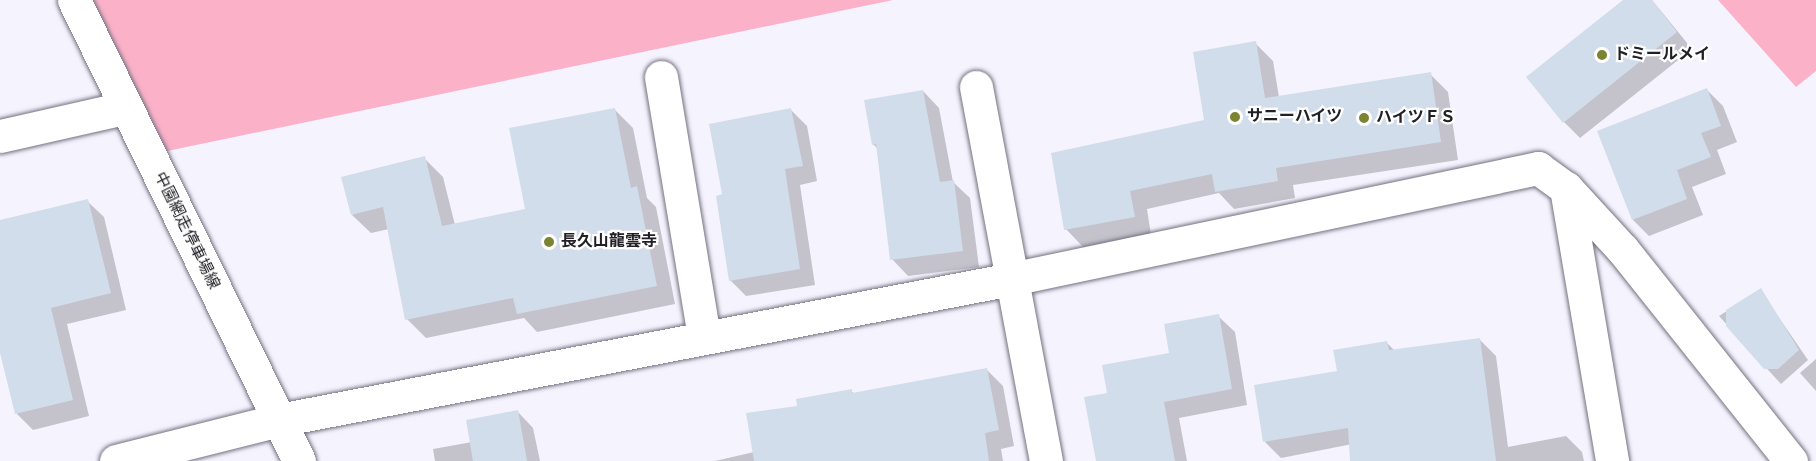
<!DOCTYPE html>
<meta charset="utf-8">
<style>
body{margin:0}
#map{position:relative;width:1816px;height:461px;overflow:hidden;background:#f5f4fe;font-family:"Sofia Sans Condensed","Noto Sans JP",sans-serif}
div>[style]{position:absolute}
.green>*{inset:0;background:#fbb2c8}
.shadow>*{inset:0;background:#0003}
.building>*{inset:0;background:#d2ddeb}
.roads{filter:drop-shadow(0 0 2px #737180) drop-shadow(0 0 2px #737180)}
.minor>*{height:33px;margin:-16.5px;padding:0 16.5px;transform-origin:16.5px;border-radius:16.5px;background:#fff}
.major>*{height:33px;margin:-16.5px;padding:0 16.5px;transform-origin:16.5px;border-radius:16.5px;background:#fff}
.dots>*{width:16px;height:16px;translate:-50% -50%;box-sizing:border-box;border:3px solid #fff;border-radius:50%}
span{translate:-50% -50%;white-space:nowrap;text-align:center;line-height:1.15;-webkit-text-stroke:4.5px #fff;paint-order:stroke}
.poi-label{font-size:16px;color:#212026;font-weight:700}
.left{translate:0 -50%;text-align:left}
.street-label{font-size:16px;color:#212026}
</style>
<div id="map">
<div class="green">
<div style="clip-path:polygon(74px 0,893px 0,148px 155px)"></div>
<div style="clip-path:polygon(1718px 0,1816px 0,1816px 71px,1796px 87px)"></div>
</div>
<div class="shadow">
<div style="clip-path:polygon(1626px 0,1652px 0,1692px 49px,1580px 138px,1564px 122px)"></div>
<div style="clip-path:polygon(1255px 43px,1273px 61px,1279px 97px,1430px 74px,1448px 92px,1458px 160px,1293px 185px,1295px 198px,1234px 209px,1219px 193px,1147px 209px,1151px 235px,1083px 247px,1066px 229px,1205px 121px)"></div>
<div style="clip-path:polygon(1707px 90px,1723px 106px,1737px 142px,1717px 150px,1726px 174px,1692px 187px,1703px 215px,1649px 236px,1633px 220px)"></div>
<div style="clip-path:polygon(923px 91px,939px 108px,953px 182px,970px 198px,979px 267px,908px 276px,892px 259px,878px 149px,873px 144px)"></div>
<div style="clip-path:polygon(614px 109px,633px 128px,647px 198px,656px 207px,675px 304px,537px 332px,524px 318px,426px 338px,407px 319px,389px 229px,371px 233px,352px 215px,424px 158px,443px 177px,455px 225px,526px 210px)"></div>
<div style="clip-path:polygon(791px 110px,807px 126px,817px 181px,800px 185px,815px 285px,746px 296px,730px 280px,724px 196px)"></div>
<div style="clip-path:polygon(87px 201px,104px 217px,126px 310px,67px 324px,89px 416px,33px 430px,17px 414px,0 347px,0 255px)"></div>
<div style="clip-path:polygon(1760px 290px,1808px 360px,1781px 384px,1719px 316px)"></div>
<div style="clip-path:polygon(1218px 316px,1235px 332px,1247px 405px,1179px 418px,1187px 461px,1097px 461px,1108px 394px,1171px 354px)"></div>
<div style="clip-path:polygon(1479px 339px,1496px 356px,1508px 447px,1566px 436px,1582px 452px,1584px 461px,1441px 461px,1429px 429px,1281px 458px,1265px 442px,1339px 373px,1387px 343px,1395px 351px)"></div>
<div style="clip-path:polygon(1816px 359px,1816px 391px,1800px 373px)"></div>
<div style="clip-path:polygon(987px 370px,1003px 386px,1014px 446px,1001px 449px,1003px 461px,715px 461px,754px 452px,799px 408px,851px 391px,855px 394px)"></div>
<div style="clip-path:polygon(517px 411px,533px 428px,540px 461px,435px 461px,433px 449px,472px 442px)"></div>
</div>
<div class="building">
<div style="clip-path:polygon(1623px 0,1652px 0,1677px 32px,1563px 123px,1526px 77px)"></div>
<div style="clip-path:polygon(1256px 41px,1265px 98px,1431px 72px,1441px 142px,1276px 168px,1278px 181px,1215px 192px,1212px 174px,1130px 191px,1135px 217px,1064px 230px,1051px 153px,1204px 120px,1193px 52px)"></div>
<div style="clip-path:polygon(1707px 88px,1721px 126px,1701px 133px,1711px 157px,1677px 170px,1687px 199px,1632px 220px,1597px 131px)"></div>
<div style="clip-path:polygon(923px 90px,940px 182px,954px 180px,963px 251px,890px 260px,876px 144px,872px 145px,864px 100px)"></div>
<div style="clip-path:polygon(615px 108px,631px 188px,637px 186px,657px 286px,517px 314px,513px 298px,405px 320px,383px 207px,351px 215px,341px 177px,425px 156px,442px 226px,525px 209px,509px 128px)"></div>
<div style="clip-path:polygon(791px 108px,803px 166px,785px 169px,800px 269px,729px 281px,716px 196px,722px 194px,709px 124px)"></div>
<div style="clip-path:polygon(88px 199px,111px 293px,51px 308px,73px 400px,15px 414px,0 353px,0 220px)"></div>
<div style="clip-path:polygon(1761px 288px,1799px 350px,1778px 369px,1764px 369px,1726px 326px,1726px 310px)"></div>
<div style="clip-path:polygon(1219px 314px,1232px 389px,1164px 402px,1175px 461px,1096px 461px,1084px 397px,1107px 393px,1102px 365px,1169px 353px,1164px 324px)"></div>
<div style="clip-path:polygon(1480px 338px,1496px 461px,1350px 461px,1348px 428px,1263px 442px,1254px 385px,1337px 371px,1333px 350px,1387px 341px,1389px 350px)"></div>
<div style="clip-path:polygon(987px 368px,999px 430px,985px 433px,989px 461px,754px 461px,746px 413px,797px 406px,796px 399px,852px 389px,852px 393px)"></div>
<div style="clip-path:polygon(518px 410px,527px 461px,473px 461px,466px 420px)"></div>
</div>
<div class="roads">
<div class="minor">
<div style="left:661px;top:77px;width:263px;rotate:80.6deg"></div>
<div style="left:976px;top:87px;width:380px;rotate:79.4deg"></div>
<div style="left:0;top:136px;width:127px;rotate:-12.7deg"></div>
<div style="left:1566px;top:188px;width:277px;rotate:80.4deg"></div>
<div style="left:116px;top:461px;width:168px;rotate:-14.1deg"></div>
<div style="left:279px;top:420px;width:745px;rotate:-10.9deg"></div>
<div style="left:1011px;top:279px;width:539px;rotate:-11.89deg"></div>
<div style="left:1538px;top:168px;width:34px;rotate:36deg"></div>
<div style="left:1566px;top:188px;width:84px;rotate:47.4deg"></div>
<div style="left:1623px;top:250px;width:270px;rotate:51.5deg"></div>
</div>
<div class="major">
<div style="left:74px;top:0;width:513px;rotate:63.98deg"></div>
</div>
</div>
<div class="dots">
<div style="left:1602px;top:55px;background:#7b8531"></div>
<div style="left:1235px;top:117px;background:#7b8531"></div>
<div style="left:1364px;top:118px;background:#7b8531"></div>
<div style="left:549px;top:242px;background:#7b8531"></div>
</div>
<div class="poi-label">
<span class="left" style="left:1614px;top:55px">ドミールメイ</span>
<span class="left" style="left:1247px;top:117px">サニーハイツ</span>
<span class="left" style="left:1376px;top:118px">ハイツＦＳ</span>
<span class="left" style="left:561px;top:242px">長久山龍雲寺</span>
</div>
<div class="street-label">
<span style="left:186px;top:231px;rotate:64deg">中園網走停車場線</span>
</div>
</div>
